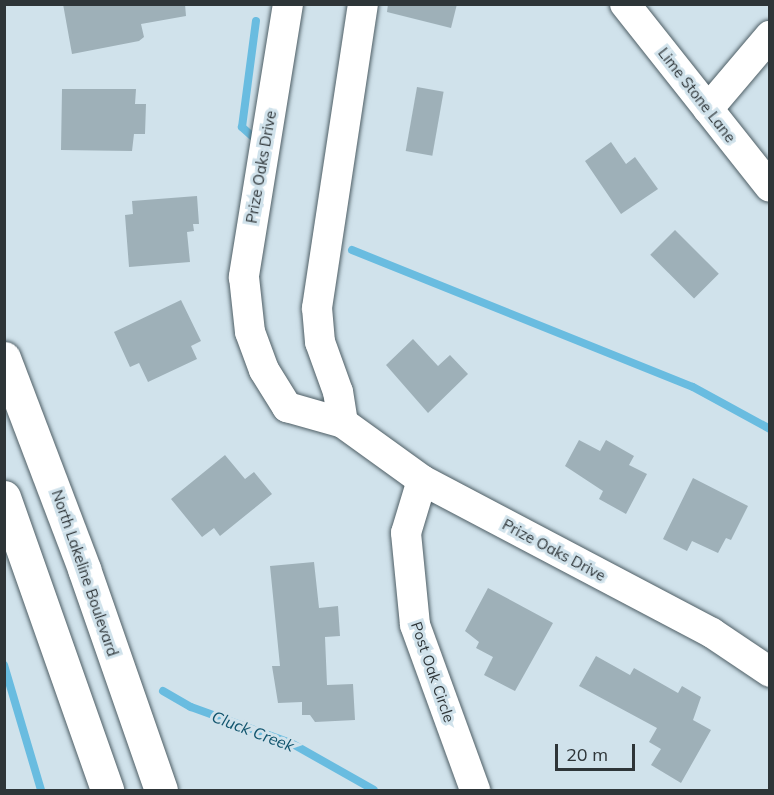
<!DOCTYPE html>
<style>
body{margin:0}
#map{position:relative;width:774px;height:795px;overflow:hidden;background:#d0e2eb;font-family:Mulish,sans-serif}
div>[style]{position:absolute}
.stream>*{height:8px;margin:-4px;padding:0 4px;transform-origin:4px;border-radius:4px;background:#69bce0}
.building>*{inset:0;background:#9eb0b8;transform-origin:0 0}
.roads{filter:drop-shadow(0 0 2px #4e5e65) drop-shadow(0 0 2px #4e5e65)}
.minor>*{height:30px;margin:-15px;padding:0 15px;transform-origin:15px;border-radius:15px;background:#fff}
.major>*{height:33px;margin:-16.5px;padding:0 16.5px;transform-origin:16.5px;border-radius:16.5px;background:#fff}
span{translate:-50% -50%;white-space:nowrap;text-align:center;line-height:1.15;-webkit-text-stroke:6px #d0e2eb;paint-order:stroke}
.street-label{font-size:15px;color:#2e3538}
.water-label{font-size:16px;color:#10546d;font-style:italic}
.frame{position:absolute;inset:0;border:6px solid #2e3538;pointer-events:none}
.scale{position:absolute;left:555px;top:744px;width:80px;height:27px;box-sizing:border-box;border:3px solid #2e3538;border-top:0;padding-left:8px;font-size:18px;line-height:21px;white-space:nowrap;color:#2e3538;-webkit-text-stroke:4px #d0e2eb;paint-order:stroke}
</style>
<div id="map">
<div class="stream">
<div style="left:253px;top:137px;width:15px;rotate:-138deg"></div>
<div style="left:242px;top:127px;width:107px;rotate:-82.5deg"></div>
<div style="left:352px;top:250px;width:367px;rotate:21.9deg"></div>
<div style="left:693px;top:387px;width:88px;rotate:28.6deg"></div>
<div style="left:4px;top:665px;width:130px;rotate:73.5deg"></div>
<div style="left:163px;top:691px;width:32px;rotate:30deg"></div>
<div style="left:191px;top:707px;width:106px;rotate:19.8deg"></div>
<div style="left:291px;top:743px;width:95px;rotate:29.5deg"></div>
</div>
<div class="building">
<div style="clip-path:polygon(63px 4px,185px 4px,186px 16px,141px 24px,144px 37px,139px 41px,72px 54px)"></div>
<div style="clip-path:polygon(388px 4px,457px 4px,451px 28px,387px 12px)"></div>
<div style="left:417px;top:87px;width:27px;height:65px;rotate:10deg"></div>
<div style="clip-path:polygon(62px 89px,136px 89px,135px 104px,146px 104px,145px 134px,134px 134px,132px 151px,61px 150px)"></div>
<div style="clip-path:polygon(611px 142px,626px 164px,635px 157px,658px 189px,621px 214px,585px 161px)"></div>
<div style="clip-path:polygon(197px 196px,199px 224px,193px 224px,194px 231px,187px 232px,190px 262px,129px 267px,125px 215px,133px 214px,132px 201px)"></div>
<div style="left:675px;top:230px;width:62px;height:35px;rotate:45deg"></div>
<div style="clip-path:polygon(181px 300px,201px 341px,191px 346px,197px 359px,148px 382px,139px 363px,130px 367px,114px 332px)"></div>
<div style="clip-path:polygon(413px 339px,438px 366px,450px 355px,468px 374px,428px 413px,386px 365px)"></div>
<div style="clip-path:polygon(579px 440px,600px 451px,606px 440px,634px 456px,629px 465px,647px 474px,626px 514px,599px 499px,603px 491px,565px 466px)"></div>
<div style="clip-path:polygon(225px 455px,245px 479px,254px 472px,272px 494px,220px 536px,214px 528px,202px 537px,171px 499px)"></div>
<div style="clip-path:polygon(693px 478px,748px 506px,731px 540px,726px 538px,718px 553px,692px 541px,687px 551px,663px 539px)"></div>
<div style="clip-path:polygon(314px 562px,319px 608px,338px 606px,340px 636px,325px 637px,327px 685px,353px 684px,355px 720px,315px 722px,310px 715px,302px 715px,302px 702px,278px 703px,272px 666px,280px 666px,270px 566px)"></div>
<div style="clip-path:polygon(488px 588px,553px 623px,515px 691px,484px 675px,493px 657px,476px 648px,479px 642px,465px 631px)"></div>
<div style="clip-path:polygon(596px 656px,630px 675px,634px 668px,678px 693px,682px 686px,701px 697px,693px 720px,711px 730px,681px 783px,651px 765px,661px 749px,649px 742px,657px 728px,579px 686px)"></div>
</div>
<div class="roads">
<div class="minor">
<div style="left:288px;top:4px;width:277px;rotate:99.2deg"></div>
<div style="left:244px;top:277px;width:55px;rotate:83.8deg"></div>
<div style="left:250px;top:332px;width:40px;rotate:69.8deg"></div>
<div style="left:264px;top:370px;width:44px;rotate:58.1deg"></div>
<div style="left:287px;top:407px;width:58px;rotate:15.9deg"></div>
<div style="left:343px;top:423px;width:97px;rotate:35.8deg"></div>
<div style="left:422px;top:480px;width:328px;rotate:27.8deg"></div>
<div style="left:712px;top:633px;width:70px;rotate:33.9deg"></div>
<div style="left:625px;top:4px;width:233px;rotate:51.6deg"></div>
<div style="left:708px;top:109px;width:96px;rotate:-49.7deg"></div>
<div style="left:343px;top:423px;width:31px;rotate:-99deg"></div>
<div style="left:338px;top:392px;width:53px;rotate:-109.8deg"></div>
<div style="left:320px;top:342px;width:34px;rotate:-95deg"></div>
<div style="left:317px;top:308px;width:307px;rotate:-81.4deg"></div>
<div style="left:422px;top:480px;width:55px;rotate:106.8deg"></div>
<div style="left:406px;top:533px;width:92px;rotate:84.4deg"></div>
<div style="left:415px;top:625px;width:176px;rotate:70deg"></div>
</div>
<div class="major">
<div style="left:4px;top:358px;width:226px;rotate:69.2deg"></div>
<div style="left:84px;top:569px;width:234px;rotate:70.8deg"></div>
<div style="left:4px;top:497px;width:311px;rotate:70.6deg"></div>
</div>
</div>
<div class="street-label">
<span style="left:697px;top:95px;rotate:52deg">Lime Stone Lane</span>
<span style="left:261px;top:167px;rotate:-80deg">Prize Oaks Drive</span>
<span style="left:554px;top:550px;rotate:28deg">Prize Oaks Drive</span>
<span style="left:85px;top:573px;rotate:71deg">North Lakeline Boulevard</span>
<span style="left:433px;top:672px;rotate:71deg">Post Oak Circle</span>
</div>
<div class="water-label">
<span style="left:253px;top:731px;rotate:21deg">Cluck Creek</span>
</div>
<div class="frame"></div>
<div class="scale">20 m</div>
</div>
